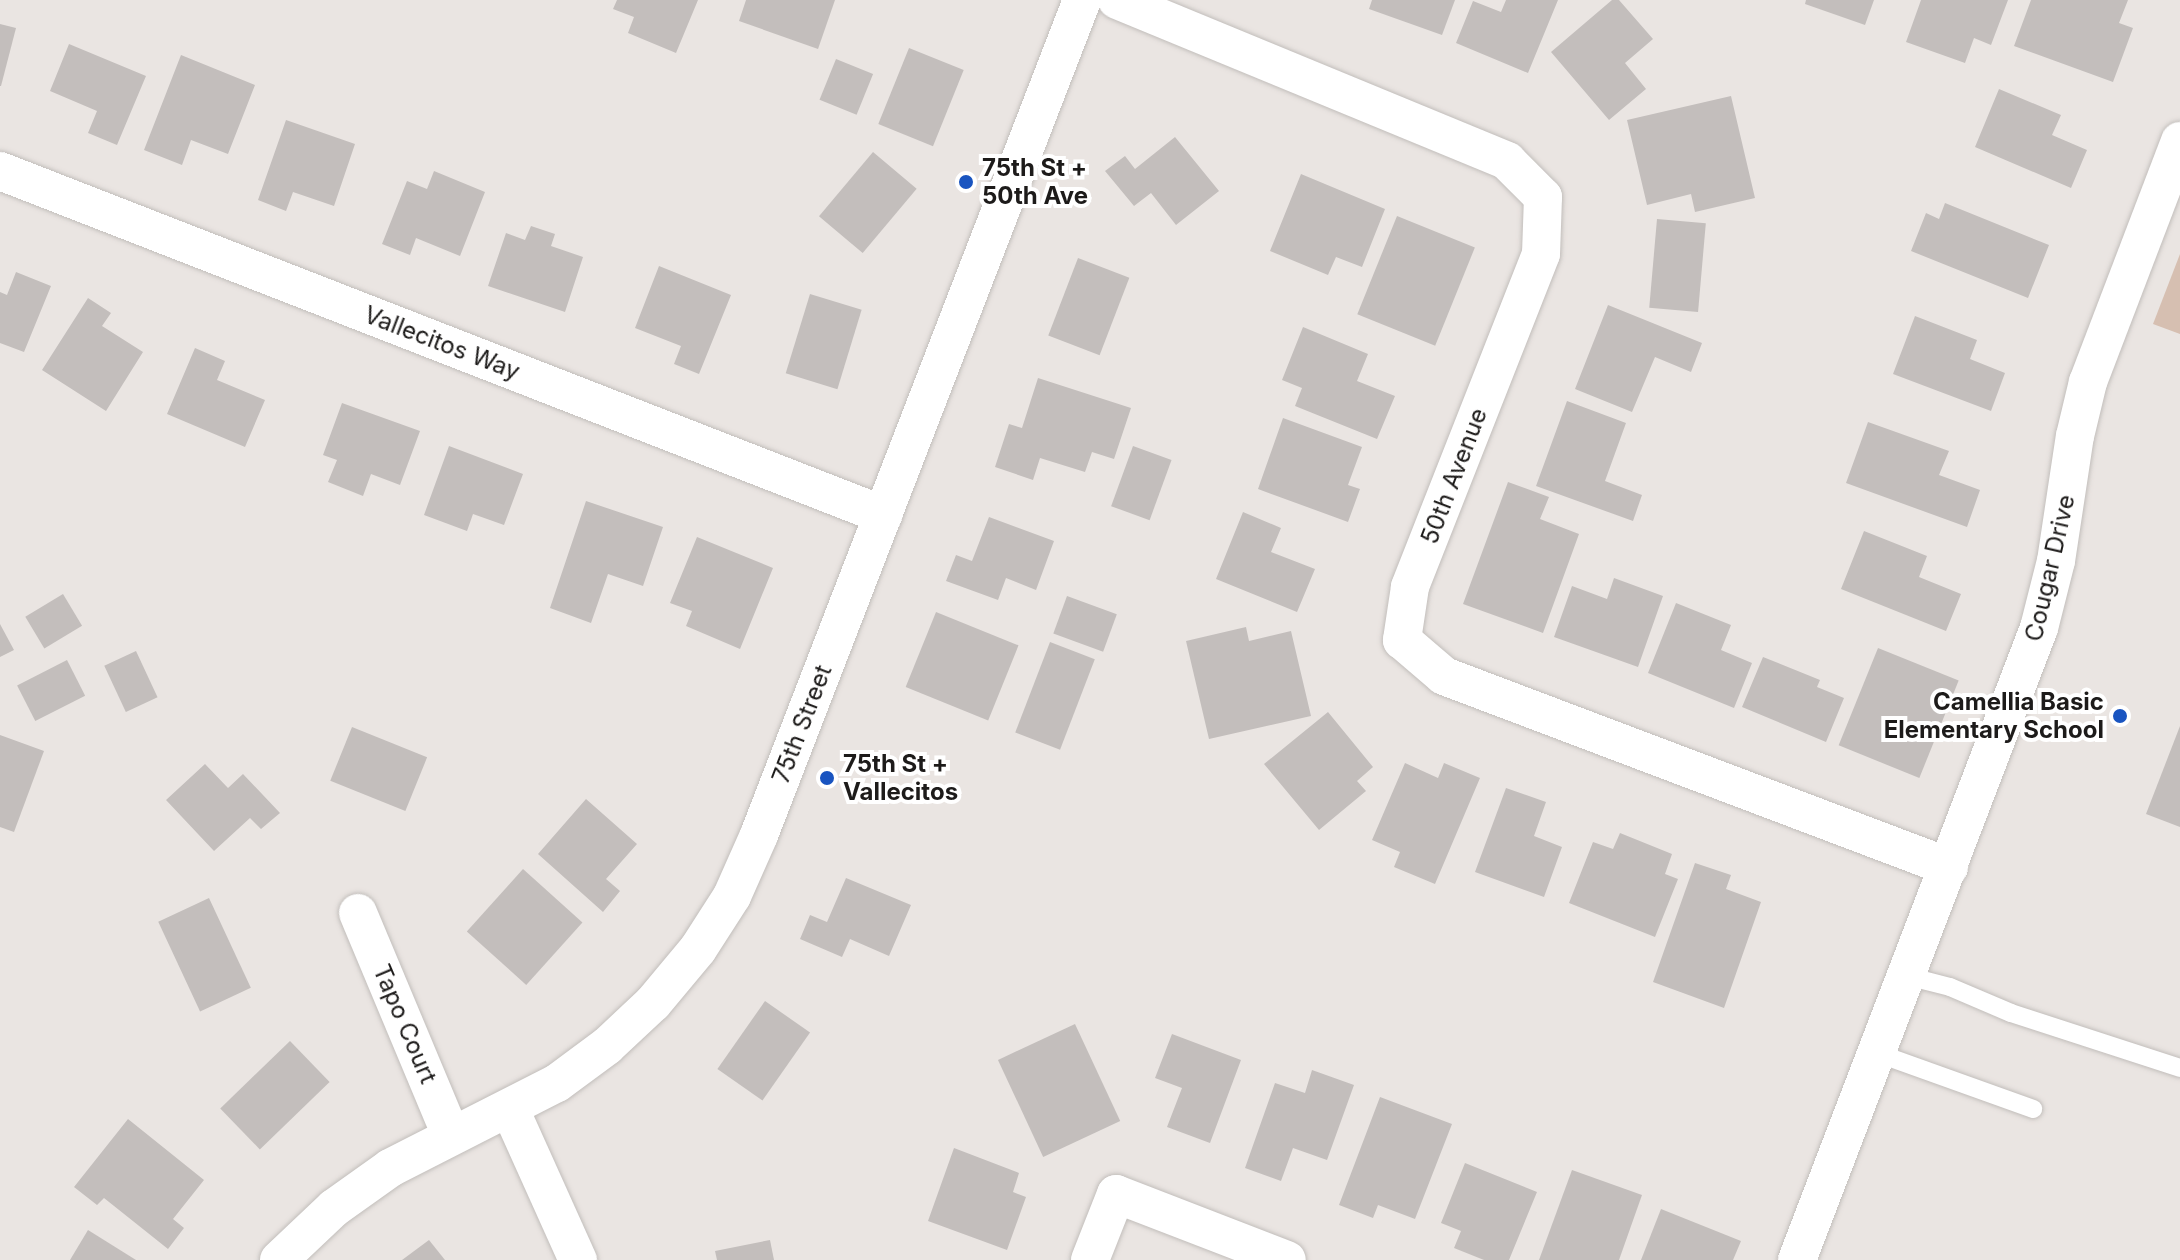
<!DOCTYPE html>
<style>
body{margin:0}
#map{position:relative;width:2180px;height:1260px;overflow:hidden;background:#eae5e2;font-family:Inter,sans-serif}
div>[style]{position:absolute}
.green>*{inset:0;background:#d6bfb1}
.building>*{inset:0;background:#c3bebc;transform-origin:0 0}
.roads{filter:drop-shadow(0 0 2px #c2bebb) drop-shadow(0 0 2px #c2bebb)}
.lane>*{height:18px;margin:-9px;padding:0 9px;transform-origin:9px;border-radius:9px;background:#fff}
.street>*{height:38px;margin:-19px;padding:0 19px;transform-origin:19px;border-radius:19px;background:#fff}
.dots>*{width:22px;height:22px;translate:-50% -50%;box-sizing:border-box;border:4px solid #fff;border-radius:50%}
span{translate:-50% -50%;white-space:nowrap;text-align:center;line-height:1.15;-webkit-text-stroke:8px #fff;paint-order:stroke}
.poi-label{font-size:24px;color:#1d1b1a;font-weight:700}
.left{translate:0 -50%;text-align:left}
.right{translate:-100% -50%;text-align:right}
.street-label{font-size:24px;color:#1d1b1a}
</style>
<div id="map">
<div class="green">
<div style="clip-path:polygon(2180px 254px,2180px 334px,2153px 324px)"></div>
</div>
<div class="building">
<div style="clip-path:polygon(617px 0,698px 0,676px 53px,628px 33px,634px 17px,613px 9px)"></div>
<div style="clip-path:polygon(746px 0,835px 0,818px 49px,739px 21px)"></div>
<div style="clip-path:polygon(1372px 0,1455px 0,1442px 35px,1369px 9px)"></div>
<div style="clip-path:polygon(1506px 0,1558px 0,1528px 73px,1456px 43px,1473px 1px,1501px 12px)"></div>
<div style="clip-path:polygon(1612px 0,1619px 0,1653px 39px,1625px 63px,1646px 89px,1609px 120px,1551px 52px)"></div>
<div style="clip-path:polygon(1806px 0,1874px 0,1865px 25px,1805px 4px)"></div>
<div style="clip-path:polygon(1921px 0,2008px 0,1991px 45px,1974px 38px,1965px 63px,1906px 42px)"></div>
<div style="clip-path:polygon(2031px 0,2128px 0,2119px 23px,2133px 28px,2113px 82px,2014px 46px)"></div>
<div style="clip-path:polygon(0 24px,16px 28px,1px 86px,0 86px)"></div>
<div style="clip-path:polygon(69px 44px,146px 76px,117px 145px,88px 133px,97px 111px,50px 91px)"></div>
<div style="left:909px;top:48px;width:59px;height:82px;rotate:22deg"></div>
<div style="clip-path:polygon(181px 55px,255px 85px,228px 154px,191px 140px,182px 165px,144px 150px)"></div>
<div style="left:836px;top:59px;width:40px;height:44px;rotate:22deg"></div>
<div style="clip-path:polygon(1999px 89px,2061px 115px,2052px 135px,2087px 150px,2071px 188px,1975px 147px)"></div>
<div style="clip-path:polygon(1731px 96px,1755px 198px,1695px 212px,1691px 194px,1647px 205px,1627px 120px)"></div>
<div style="clip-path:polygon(286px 120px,355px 144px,334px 206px,293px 192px,286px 211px,258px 200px)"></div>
<div style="clip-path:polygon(1175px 137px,1219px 191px,1176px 225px,1151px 193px,1134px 206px,1105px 171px,1125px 156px,1135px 169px)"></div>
<div style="left:873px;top:152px;width:57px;height:84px;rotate:40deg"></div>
<div style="clip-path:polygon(434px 171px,485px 192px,460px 256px,416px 238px,410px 255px,382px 244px,407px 181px,427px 189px)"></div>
<div style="clip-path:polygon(1301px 174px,1385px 209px,1362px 267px,1336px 257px,1328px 275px,1270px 251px)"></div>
<div style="clip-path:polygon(1945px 203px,2049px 245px,2028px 298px,1911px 251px,1926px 213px,1939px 219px)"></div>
<div style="left:1397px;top:216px;width:84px;height:106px;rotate:22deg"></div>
<div style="left:1657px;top:219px;width:49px;height:89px;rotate:5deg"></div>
<div style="clip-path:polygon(531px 226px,555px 234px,551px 246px,583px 257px,565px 312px,488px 286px,506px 233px,525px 240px)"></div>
<div style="left:1078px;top:258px;width:55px;height:83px;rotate:21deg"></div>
<div style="clip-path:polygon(659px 266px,731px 295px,699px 374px,674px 364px,681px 346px,635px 328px)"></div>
<div style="clip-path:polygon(16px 272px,51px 286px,24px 352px,0 343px,0 292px,7px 295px)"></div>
<div style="left:810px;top:294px;width:54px;height:83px;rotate:17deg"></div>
<div style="clip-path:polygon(88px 298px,111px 313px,102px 326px,143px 352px,106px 411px,42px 370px)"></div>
<div style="clip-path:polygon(1608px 305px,1702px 343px,1691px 372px,1655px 357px,1632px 412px,1575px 389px)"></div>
<div style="clip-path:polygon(1915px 316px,1977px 340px,1970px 359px,2005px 373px,1991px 411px,1893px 374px)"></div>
<div style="clip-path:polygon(1303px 327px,1368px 354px,1357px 381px,1395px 396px,1377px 439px,1295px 406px,1302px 388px,1282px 380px)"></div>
<div style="clip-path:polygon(195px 348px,225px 361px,217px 380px,265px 400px,245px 447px,167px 414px)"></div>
<div style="clip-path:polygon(1038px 378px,1131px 408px,1114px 459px,1092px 452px,1085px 472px,1040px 458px,1033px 480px,995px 467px,1009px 424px,1022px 428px)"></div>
<div style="clip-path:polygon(1567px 401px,1626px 423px,1605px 481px,1642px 495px,1633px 521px,1536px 486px)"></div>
<div style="clip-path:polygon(342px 403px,420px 431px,400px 485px,371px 474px,363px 496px,328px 482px,337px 460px,323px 455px)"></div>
<div style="clip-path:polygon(1283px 418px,1362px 447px,1348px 485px,1360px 489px,1348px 522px,1258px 489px)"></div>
<div style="clip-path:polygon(1868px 422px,1949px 451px,1939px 475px,1980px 490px,1967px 527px,1846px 483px)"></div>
<div style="clip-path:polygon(449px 446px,523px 474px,504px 525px,473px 514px,467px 531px,424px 515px)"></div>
<div style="left:1133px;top:446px;width:41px;height:64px;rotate:20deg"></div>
<div style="clip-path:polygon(1508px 482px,1549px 497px,1540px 519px,1579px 534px,1543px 633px,1463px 604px)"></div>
<div style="clip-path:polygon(586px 501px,663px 527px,643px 586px,608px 574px,591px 623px,550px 608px)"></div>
<div style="clip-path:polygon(1243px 512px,1281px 528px,1271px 552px,1315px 569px,1297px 612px,1216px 579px)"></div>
<div style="clip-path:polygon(989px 517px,1054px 541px,1036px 590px,1006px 578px,998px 600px,946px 581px,956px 555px,972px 561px)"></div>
<div style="clip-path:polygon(1864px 531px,1927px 556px,1919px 577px,1961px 594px,1946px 631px,1841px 589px)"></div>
<div style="clip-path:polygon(697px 537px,773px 568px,740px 649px,686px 626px,692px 611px,670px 603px)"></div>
<div style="clip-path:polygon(1614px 578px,1663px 596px,1638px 667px,1554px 637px,1572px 586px,1607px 599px)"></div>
<div style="left:63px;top:594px;width:37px;height:44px;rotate:59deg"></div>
<div style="left:1067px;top:596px;width:53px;height:40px;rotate:20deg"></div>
<div style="clip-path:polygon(1676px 603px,1731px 625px,1721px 650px,1752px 663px,1734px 708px,1648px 673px)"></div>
<div style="left:936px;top:612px;width:89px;height:81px;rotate:22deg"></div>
<div style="clip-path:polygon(0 624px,14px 650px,0 657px)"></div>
<div style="clip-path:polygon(1246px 627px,1249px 641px,1291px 631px,1311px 716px,1209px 739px,1186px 641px)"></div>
<div style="left:1050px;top:642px;width:48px;height:97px;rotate:21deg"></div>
<div style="left:1878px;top:648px;width:87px;height:105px;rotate:22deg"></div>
<div style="left:136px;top:651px;width:51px;height:35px;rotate:65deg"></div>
<div style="clip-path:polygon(1763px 657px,1820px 680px,1817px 687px,1844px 698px,1826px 742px,1742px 707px)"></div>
<div style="left:67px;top:660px;width:40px;height:56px;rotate:63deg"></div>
<div style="clip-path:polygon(1328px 712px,1373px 767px,1357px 781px,1366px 791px,1319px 830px,1264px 764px)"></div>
<div style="clip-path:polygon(2180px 726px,2180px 827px,2146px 814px)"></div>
<div style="left:352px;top:727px;width:81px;height:58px;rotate:22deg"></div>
<div style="clip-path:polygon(0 735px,44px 751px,14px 832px,0 827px)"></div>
<div style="clip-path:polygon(1405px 763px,1438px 778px,1444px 763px,1480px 778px,1435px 884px,1394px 867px,1400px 852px,1372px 840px)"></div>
<div style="clip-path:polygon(205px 764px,228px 788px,243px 774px,280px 813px,261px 829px,250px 818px,214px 851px,166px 800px)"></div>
<div style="clip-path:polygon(1506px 788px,1546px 802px,1534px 836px,1562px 847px,1544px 897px,1475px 872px)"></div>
<div style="clip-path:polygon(586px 799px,637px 844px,606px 879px,620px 891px,603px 912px,538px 854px)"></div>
<div style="clip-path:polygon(1620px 833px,1672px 854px,1665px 874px,1678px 879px,1655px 937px,1569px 903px,1593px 842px,1613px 849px)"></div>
<div style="clip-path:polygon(1695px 863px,1731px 875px,1726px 889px,1761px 902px,1724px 1008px,1653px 982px)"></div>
<div style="left:523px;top:869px;width:80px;height:84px;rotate:42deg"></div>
<div style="clip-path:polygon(846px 878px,911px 905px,889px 956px,850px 939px,842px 957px,800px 939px,810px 915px,827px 922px)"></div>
<div style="left:209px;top:898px;width:99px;height:56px;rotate:65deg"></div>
<div style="left:765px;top:1001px;width:55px;height:83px;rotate:35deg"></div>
<div style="left:1075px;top:1024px;width:107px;height:85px;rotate:65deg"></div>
<div style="clip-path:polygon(1172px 1034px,1241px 1060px,1210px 1143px,1167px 1127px,1182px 1088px,1155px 1078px)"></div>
<div style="left:290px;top:1041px;width:57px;height:97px;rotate:46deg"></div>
<div style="clip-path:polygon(1312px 1070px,1354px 1085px,1327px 1160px,1293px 1148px,1281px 1181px,1245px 1168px,1275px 1083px,1305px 1093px)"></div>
<div style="clip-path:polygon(1380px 1097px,1452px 1124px,1415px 1219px,1378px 1205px,1373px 1218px,1339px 1205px)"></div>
<div style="clip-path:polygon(128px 1119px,204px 1180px,173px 1219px,184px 1228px,168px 1249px,104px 1198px,97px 1205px,74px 1187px)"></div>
<div style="clip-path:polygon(954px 1148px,1019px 1173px,1013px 1192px,1026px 1197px,1007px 1250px,928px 1221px)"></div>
<div style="clip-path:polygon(1465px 1163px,1537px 1192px,1509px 1260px,1484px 1260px,1454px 1248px,1461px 1231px,1441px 1223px)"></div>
<div style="clip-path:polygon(1572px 1170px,1642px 1195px,1619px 1260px,1539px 1260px)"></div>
<div style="clip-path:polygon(1661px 1209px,1741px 1241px,1733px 1260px,1641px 1260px)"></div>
<div style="clip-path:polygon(88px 1230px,136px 1260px,70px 1260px)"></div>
<div style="clip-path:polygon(429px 1240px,445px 1260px,402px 1260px)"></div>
<div style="clip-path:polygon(770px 1240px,774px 1260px,717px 1260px,715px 1251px)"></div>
</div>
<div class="roads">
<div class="lane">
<div style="left:1907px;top:976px;width:44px;rotate:14.3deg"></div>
<div style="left:1950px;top:987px;width:66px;rotate:23.1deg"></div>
<div style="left:2011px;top:1013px;width:178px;rotate:18deg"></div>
<div style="left:1877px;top:1053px;width:166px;rotate:19.7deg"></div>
</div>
<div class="street">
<div style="left:1117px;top:0;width:422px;rotate:22.4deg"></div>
<div style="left:1507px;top:161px;width:51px;rotate:45deg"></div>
<div style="left:1543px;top:197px;width:57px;rotate:92deg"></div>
<div style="left:1541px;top:254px;width:358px;rotate:111.5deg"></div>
<div style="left:1410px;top:587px;width:54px;rotate:98.6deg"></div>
<div style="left:1402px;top:640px;width:55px;rotate:40.6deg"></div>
<div style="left:1444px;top:676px;width:540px;rotate:20.72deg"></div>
<div style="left:0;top:171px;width:948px;rotate:21.28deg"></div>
<div style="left:358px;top:913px;width:241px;rotate:67.3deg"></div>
<div style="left:510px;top:1109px;width:166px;rotate:65.8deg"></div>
<div style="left:279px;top:1260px;width:76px;rotate:-43.4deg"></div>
<div style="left:334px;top:1208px;width:69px;rotate:-35.5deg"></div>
<div style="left:390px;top:1168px;width:187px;rotate:-27deg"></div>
<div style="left:557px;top:1083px;width:62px;rotate:-36.5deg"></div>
<div style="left:607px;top:1046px;width:63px;rotate:-43.1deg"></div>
<div style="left:653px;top:1003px;width:70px;rotate:-50.2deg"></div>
<div style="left:698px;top:949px;width:63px;rotate:-57.3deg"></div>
<div style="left:732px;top:896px;width:67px;rotate:-66.1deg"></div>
<div style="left:759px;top:835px;width:895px;rotate:-68.85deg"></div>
<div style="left:1090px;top:1260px;width:71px;rotate:-68.5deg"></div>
<div style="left:1116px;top:1194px;width:183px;rotate:21.1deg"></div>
<div style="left:1797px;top:1260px;width:677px;rotate:-69.05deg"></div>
<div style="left:2039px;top:628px;width:69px;rotate:-75.8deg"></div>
<div style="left:2056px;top:561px;width:126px;rotate:-81.4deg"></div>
<div style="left:2075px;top:436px;width:56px;rotate:-76.5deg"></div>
<div style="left:2088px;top:382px;width:258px;rotate:-69.1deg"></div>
</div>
</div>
<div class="dots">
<div style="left:966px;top:182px;background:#1954c0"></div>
<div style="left:2120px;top:716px;background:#1954c0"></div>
<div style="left:827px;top:778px;background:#1954c0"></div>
</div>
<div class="poi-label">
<span class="left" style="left:982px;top:182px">75th St +<br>50th Ave</span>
<span class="right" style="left:2104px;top:716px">Camellia Basic<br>Elementary School</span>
<span class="left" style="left:843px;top:778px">75th St +<br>Vallecitos</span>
</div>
<div class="street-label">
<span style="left:442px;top:343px;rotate:21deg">Vallecitos Way</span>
<span style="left:1454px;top:476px;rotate:-69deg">50th Avenue</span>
<span style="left:2050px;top:568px;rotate:-77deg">Cougar Drive</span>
<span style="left:802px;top:724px;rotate:-69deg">75th Street</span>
<span style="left:405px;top:1024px;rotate:67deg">Tapo Court</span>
</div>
</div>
